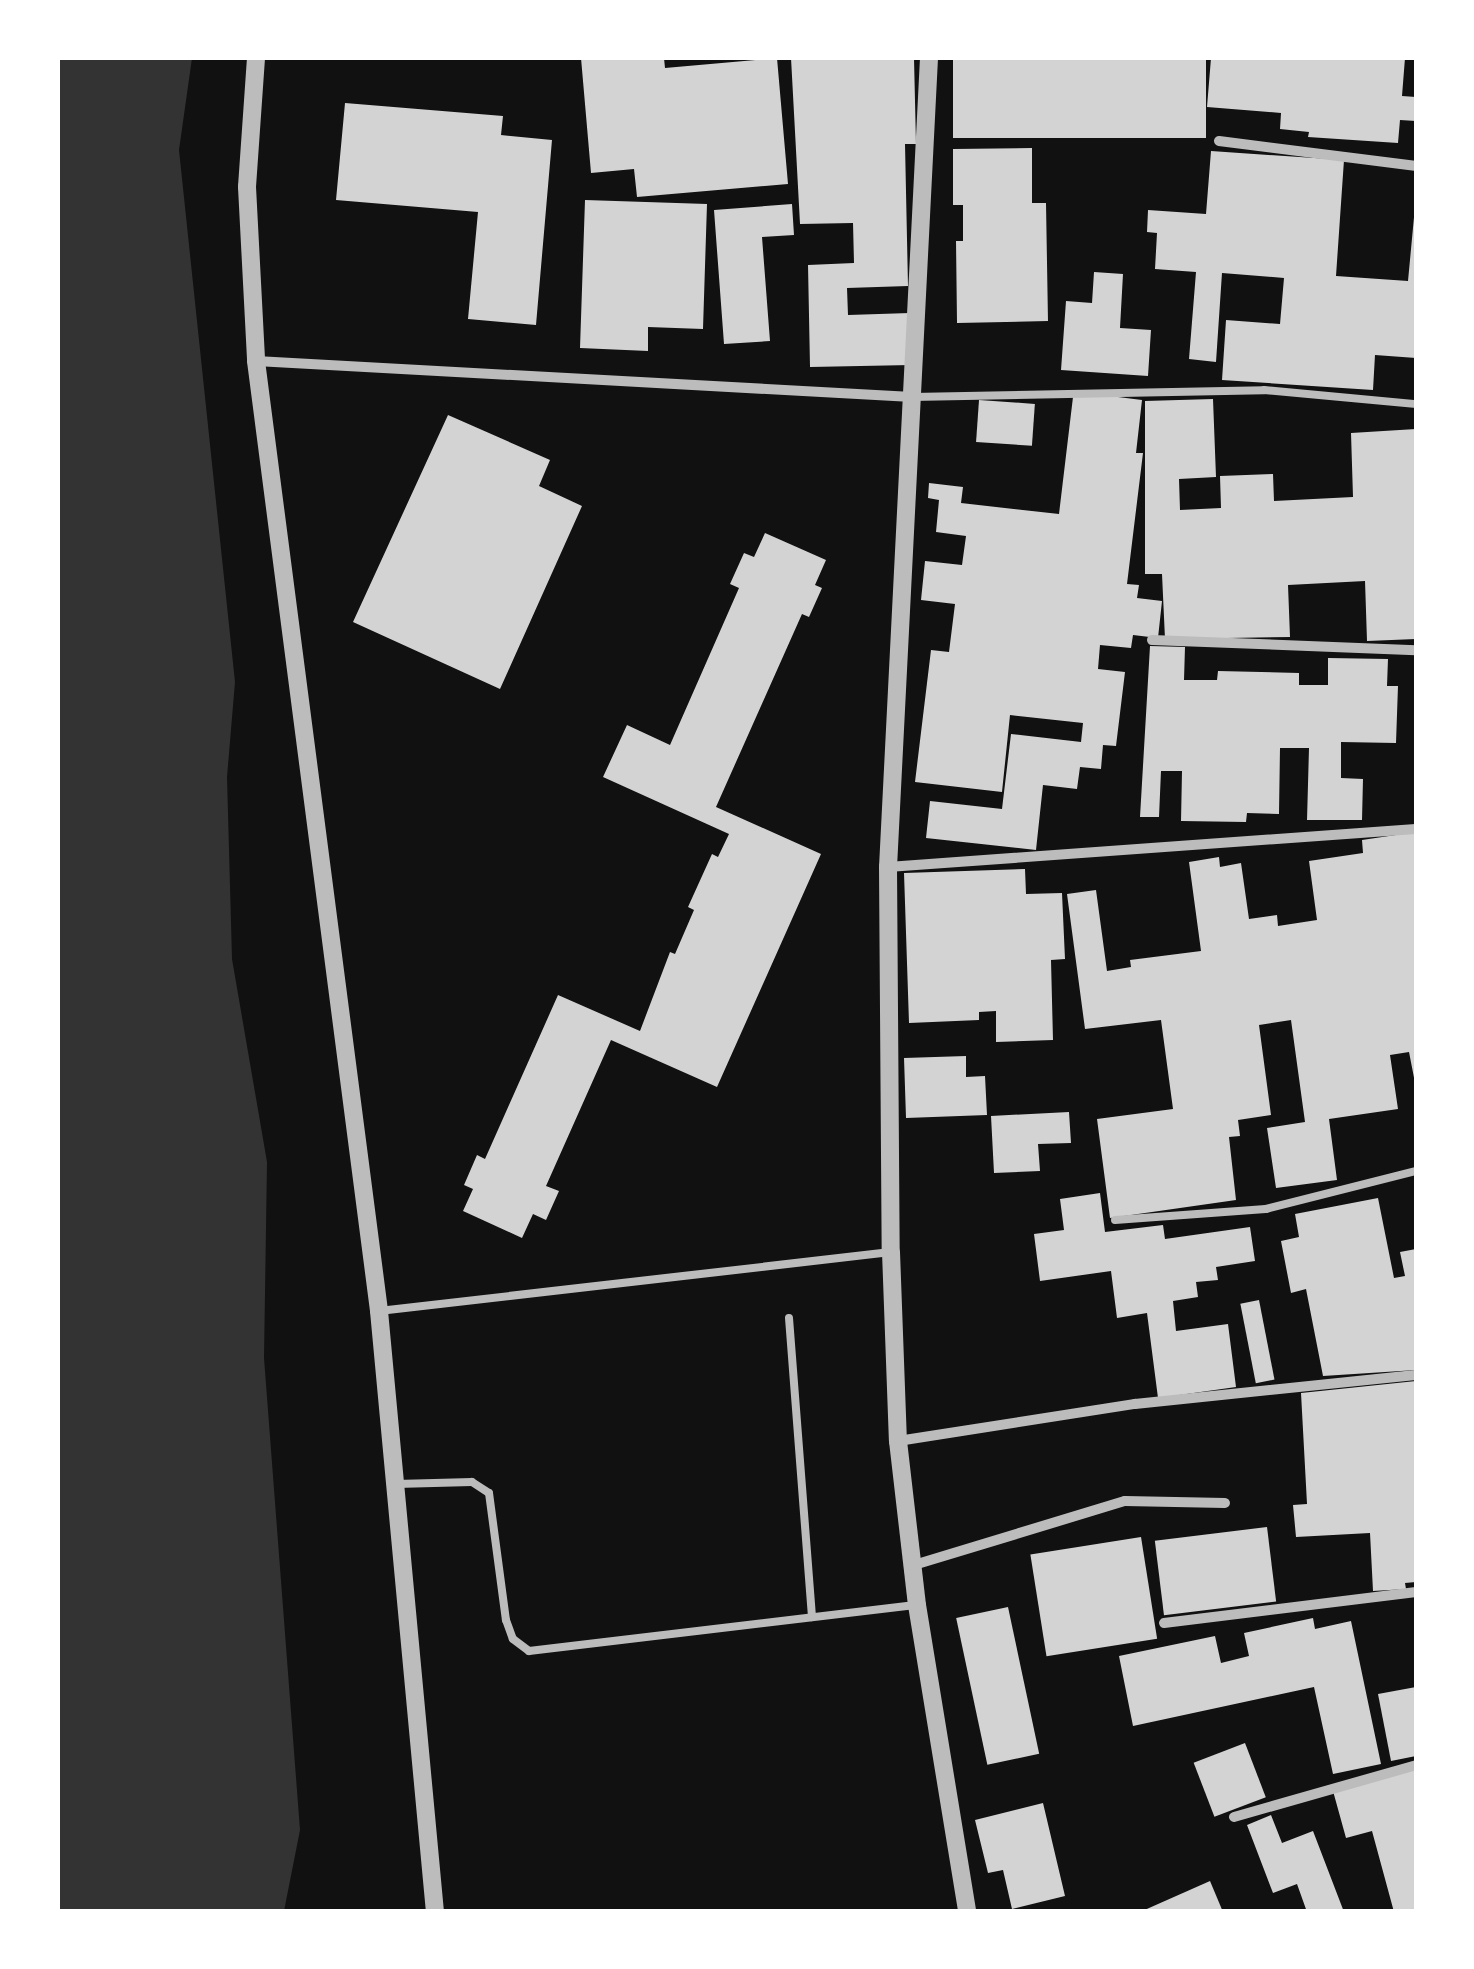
<!DOCTYPE html>
<style>
body{margin:0}
#map{position:relative;width:1474px;height:1969px;overflow:hidden;background:#111;font-family:"Public Sans",sans-serif}
div>[style]{position:absolute}
.water>*{inset:0;background:#333}
.building>*{inset:0;background:#d3d3d3;transform-origin:0 0}
.service>*{height:8px;margin:-4px;padding:0 4px;transform-origin:4px;border-radius:4px;background:#bcbcbc}
.minor>*{height:10px;margin:-5px;padding:0 5px;transform-origin:5px;border-radius:5px;background:#bcbcbc}
.tertiary>*{height:18px;margin:-9px;padding:0 9px;transform-origin:9px;border-radius:9px;background:#bcbcbc}
span{translate:-50% -50%;white-space:nowrap;text-align:center;line-height:1.15;-webkit-text-stroke:8px #fff;paint-order:stroke}
.frame{position:absolute;inset:0;border:60px solid #fff;pointer-events:none}
</style>
<div id="map">
<div class="water">
<div style="clip-path:polygon(58px 58px,192px 58px,179px 150px,235px 682px,227px 777px,232px 959px,267px 1162px,264px 1358px,300px 1830px,284px 1911px,58px 1911px)"></div>
</div>
<div class="building">
<div style="clip-path:polygon(581px 58px,664px 58px,665px 68px,777px 58px,788px 184px,637px 197px,634px 169px,591px 173px)"></div>
<div style="clip-path:polygon(791px 58px,914px 58px,916px 144px,905px 144px,908px 286px,847px 288px,848px 315px,910px 313px,911px 365px,810px 367px,808px 265px,854px 263px,853px 223px,800px 224px)"></div>
<div style="left:953px;top:58px;width:253px;height:80px"></div>
<div style="clip-path:polygon(1211px 58px,1405px 58px,1402px 96px,1416px 97px,1416px 121px,1400px 120px,1398px 143px,1308px 137px,1309px 132px,1280px 129px,1281px 113px,1207px 107px)"></div>
<div style="clip-path:polygon(345px 103px,503px 116px,501px 135px,552px 140px,536px 325px,468px 319px,478px 212px,336px 200px)"></div>
<div style="clip-path:polygon(1032px 148px,1032px 203px,1046px 203px,1048px 321px,957px 323px,956px 241px,963px 241px,963px 205px,953px 205px,953px 149px)"></div>
<div style="clip-path:polygon(1211px 151px,1344px 160px,1336px 276px,1408px 281px,1416px 196px,1416px 358px,1375px 355px,1373px 390px,1222px 380px,1226px 320px,1280px 324px,1284px 278px,1222px 273px,1216px 362px,1189px 359px,1196px 272px,1155px 269px,1157px 233px,1147px 232px,1148px 210px,1206px 214px)"></div>
<div style="clip-path:polygon(585px 200px,707px 204px,703px 329px,648px 327px,648px 351px,580px 348px)"></div>
<div style="clip-path:polygon(792px 204px,794px 235px,762px 237px,770px 341px,724px 344px,714px 210px)"></div>
<div style="clip-path:polygon(1094px 272px,1123px 274px,1120px 328px,1151px 330px,1148px 376px,1061px 370px,1066px 301px,1092px 303px)"></div>
<div style="clip-path:polygon(1110px 396px,1142px 400px,1136px 453px,1143px 453px,1127px 584px,1139px 585px,1137px 598px,1162px 601px,1158px 638px,1133px 635px,1131px 648px,1100px 645px,1098px 669px,1125px 672px,1116px 746px,1103px 745px,1101px 769px,1080px 767px,1077px 789px,1043px 785px,1036px 850px,926px 838px,930px 801px,1002px 809px,1011px 734px,1081px 742px,1083px 723px,1010px 715px,1002px 792px,915px 782px,931px 650px,949px 652px,955px 604px,921px 600px,925px 561px,962px 565px,966px 536px,936px 532px,939px 500px,928px 498px,929px 483px,963px 487px,961px 503px,1059px 514px,1073px 397px)"></div>
<div style="clip-path:polygon(1213px 399px,1216px 477px,1179px 479px,1180px 510px,1221px 508px,1220px 476px,1273px 474px,1274px 501px,1353px 497px,1351px 433px,1416px 429px,1416px 639px,1367px 641px,1365px 581px,1288px 585px,1290px 637px,1165px 639px,1162px 574px,1145px 574px,1145px 401px)"></div>
<div style="left:979px;top:400px;width:56px;height:42px;rotate:4deg"></div>
<div style="clip-path:polygon(448px 415px,550px 460px,539px 486px,582px 506px,500px 689px,353px 622px)"></div>
<div style="clip-path:polygon(765px 533px,826px 560px,815px 585px,822px 588px,809px 617px,802px 614px,716px 807px,821px 854px,717px 1087px,611px 1040px,546px 1186px,559px 1191px,546px 1220px,533px 1214px,522px 1238px,463px 1211px,473px 1189px,464px 1185px,477px 1155px,485px 1159px,558px 995px,640px 1031px,670px 952px,675px 954px,694px 910px,688px 907px,712px 854px,718px 857px,729px 834px,603px 777px,627px 725px,670px 745px,739px 588px,730px 584px,744px 553px,754px 557px)"></div>
<div style="clip-path:polygon(1150px 646px,1185px 647px,1184px 680px,1217px 680px,1218px 671px,1299px 673px,1299px 685px,1328px 685px,1328px 658px,1388px 659px,1387px 686px,1398px 686px,1396px 743px,1341px 742px,1341px 778px,1363px 779px,1362px 820px,1307px 820px,1309px 748px,1280px 748px,1279px 814px,1247px 813px,1246px 822px,1181px 821px,1182px 771px,1161px 771px,1159px 817px,1140px 817px)"></div>
<div style="clip-path:polygon(1416px 832px,1416px 1088px,1409px 1052px,1390px 1055px,1398px 1109px,1329px 1119px,1337px 1180px,1276px 1188px,1267px 1128px,1305px 1122px,1291px 1020px,1259px 1025px,1271px 1115px,1238px 1120px,1240px 1136px,1229px 1137px,1236px 1200px,1110px 1218px,1097px 1119px,1173px 1109px,1161px 1020px,1085px 1029px,1067px 894px,1096px 890px,1107px 971px,1131px 967px,1130px 960px,1201px 951px,1189px 862px,1219px 857px,1220px 867px,1241px 863px,1249px 919px,1277px 915px,1278px 926px,1317px 920px,1309px 861px,1363px 853px,1362px 840px)"></div>
<div style="clip-path:polygon(1025px 869px,1026px 894px,1062px 893px,1065px 959px,1051px 960px,1053px 1040px,996px 1042px,996px 1011px,979px 1012px,979px 1020px,909px 1023px,904px 873px)"></div>
<div style="clip-path:polygon(966px 1056px,966px 1077px,985px 1076px,987px 1115px,906px 1118px,904px 1058px)"></div>
<div style="clip-path:polygon(1069px 1112px,1071px 1143px,1038px 1144px,1040px 1171px,994px 1173px,991px 1116px)"></div>
<div style="clip-path:polygon(1100px 1193px,1105px 1232px,1163px 1225px,1165px 1239px,1250px 1227px,1255px 1261px,1216px 1267px,1218px 1280px,1196px 1282px,1198px 1297px,1173px 1301px,1176px 1331px,1228px 1324px,1236px 1387px,1158px 1398px,1147px 1313px,1117px 1318px,1111px 1271px,1040px 1281px,1034px 1234px,1064px 1230px,1060px 1199px)"></div>
<div style="clip-path:polygon(1378px 1198px,1394px 1278px,1405px 1276px,1400px 1252px,1416px 1249px,1416px 1370px,1323px 1376px,1306px 1289px,1291px 1293px,1281px 1241px,1299px 1237px,1295px 1214px)"></div>
<div style="left:1259px;top:1300px;width:81px;height:19px;rotate:79deg"></div>
<div style="clip-path:polygon(1416px 1381px,1416px 1582px,1405px 1583px,1406px 1589px,1373px 1591px,1370px 1533px,1296px 1537px,1293px 1505px,1307px 1504px,1301px 1393px)"></div>
<div style="left:1267px;top:1527px;width:75px;height:113px;rotate:83deg"></div>
<div style="left:1141px;top:1537px;width:103px;height:112px;rotate:81deg"></div>
<div style="left:1008px;top:1607px;width:150px;height:53px;rotate:78deg"></div>
<div style="clip-path:polygon(1313px 1618px,1315px 1629px,1351px 1621px,1381px 1764px,1333px 1774px,1314px 1687px,1133px 1726px,1119px 1656px,1215px 1636px,1221px 1663px,1249px 1656px,1244px 1633px)"></div>
<div style="clip-path:polygon(1416px 1687px,1416px 1756px,1391px 1761px,1378px 1694px)"></div>
<div style="left:1245px;top:1743px;width:58px;height:55px;rotate:69deg"></div>
<div style="clip-path:polygon(1416px 1767px,1416px 1912px,1394px 1912px,1372px 1831px,1346px 1838px,1333px 1791px)"></div>
<div style="clip-path:polygon(1043px 1803px,1065px 1896px,1012px 1909px,1003px 1870px,988px 1873px,975px 1820px)"></div>
<div style="clip-path:polygon(1271px 1815px,1282px 1843px,1313px 1831px,1344px 1912px,1307px 1912px,1297px 1884px,1273px 1893px,1247px 1825px)"></div>
<div style="clip-path:polygon(1210px 1881px,1223px 1912px,1140px 1912px)"></div>
</div>
<div class="service">
<div style="left:912px;top:397px;width:352px;rotate:-1.1deg"></div>
<div style="left:1264px;top:390px;width:153px;rotate:5.3deg"></div>
<div style="left:1115px;top:1220px;width:151px;rotate:-4.2deg"></div>
<div style="left:1266px;top:1209px;width:155px;rotate:-14.2deg"></div>
<div style="left:379px;top:1311px;width:515px;rotate:-6.57deg"></div>
<div style="left:789px;top:1318px;width:300px;rotate:85.6deg"></div>
<div style="left:396px;top:1484px;width:76px;rotate:-1.5deg"></div>
<div style="left:472px;top:1482px;width:20px;rotate:33deg"></div>
<div style="left:489px;top:1493px;width:128px;rotate:82.4deg"></div>
<div style="left:506px;top:1620px;width:20px;rotate:70deg"></div>
<div style="left:513px;top:1639px;width:20px;rotate:37deg"></div>
<div style="left:529px;top:1651px;width:391px;rotate:-6.8deg"></div>
</div>
<div class="minor">
<div style="left:1219px;top:141px;width:199px;rotate:7.2deg"></div>
<div style="left:256px;top:361px;width:657px;rotate:3.14deg"></div>
<div style="left:1152px;top:640px;width:264px;rotate:2.2deg"></div>
<div style="left:888px;top:867px;width:529px;rotate:-4.12deg"></div>
<div style="left:898px;top:1441px;width:240px;rotate:-8.9deg"></div>
<div style="left:1135px;top:1404px;width:282px;rotate:-5.9deg"></div>
<div style="left:914px;top:1565px;width:220px;rotate:-16.9deg"></div>
<div style="left:1125px;top:1501px;width:100px;rotate:1.1deg"></div>
<div style="left:1164px;top:1623px;width:254px;rotate:-7deg"></div>
<div style="left:1234px;top:1817px;width:189px;rotate:-15.9deg"></div>
</div>
<div class="tertiary">
<div style="left:256px;top:58px;width:129px;rotate:94deg"></div>
<div style="left:247px;top:187px;width:174px;rotate:87deg"></div>
<div style="left:256px;top:361px;width:958px;rotate:82.62deg"></div>
<div style="left:379px;top:1311px;width:604px;rotate:84.68deg"></div>
<div style="left:929px;top:58px;width:810px;rotate:92.9deg"></div>
<div style="left:888px;top:867px;width:385px;rotate:89.6deg"></div>
<div style="left:891px;top:1252px;width:189px;rotate:87.9deg"></div>
<div style="left:898px;top:1441px;width:165px;rotate:83.4deg"></div>
<div style="left:917px;top:1605px;width:311px;rotate:80.7deg"></div>
</div>
<div class="frame"></div>
</div>
